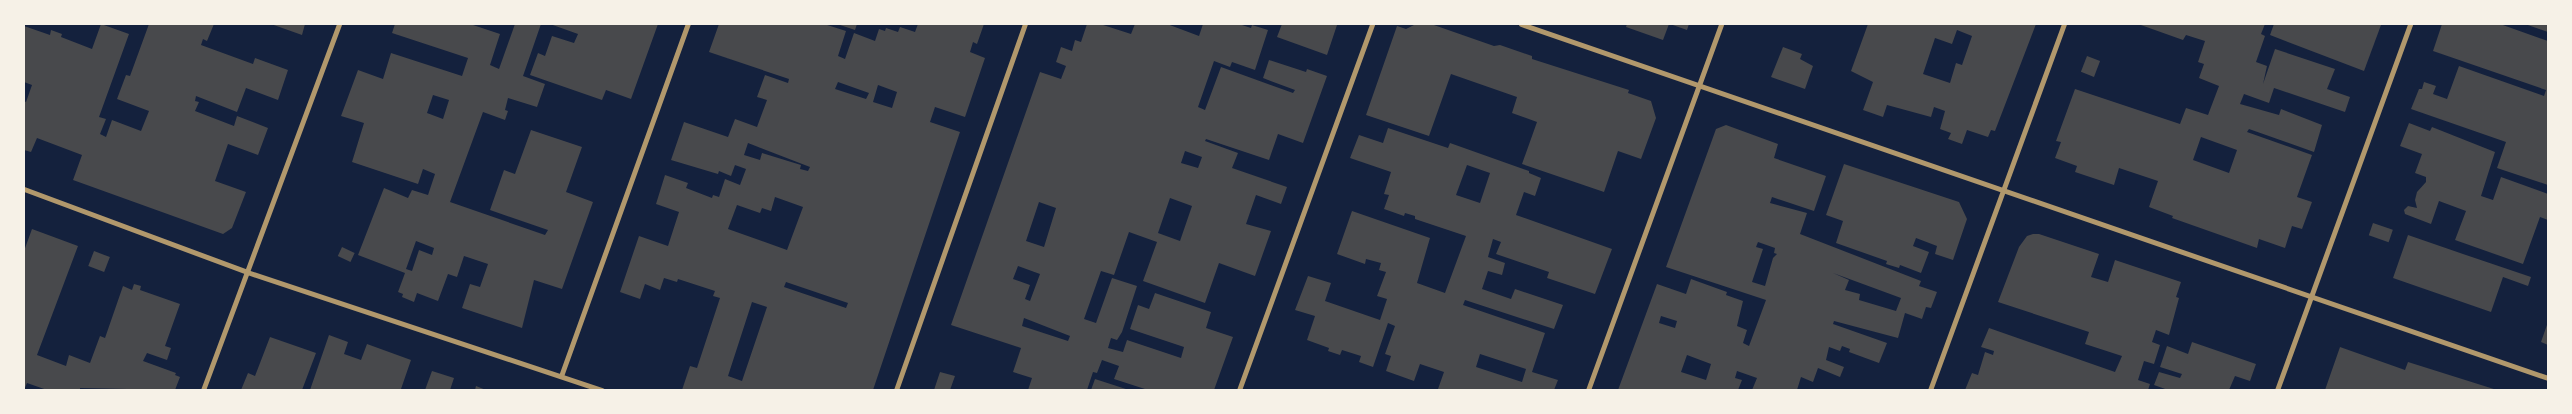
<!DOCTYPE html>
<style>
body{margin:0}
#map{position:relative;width:2572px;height:414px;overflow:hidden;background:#14213d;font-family:Arial,sans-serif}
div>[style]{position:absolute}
.building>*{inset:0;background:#48494c;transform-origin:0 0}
.minor>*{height:5px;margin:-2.5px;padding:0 2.5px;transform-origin:2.5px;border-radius:2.5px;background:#b1986c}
span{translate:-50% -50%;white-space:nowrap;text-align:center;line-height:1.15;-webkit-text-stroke:4px #f6f1e7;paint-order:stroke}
.frame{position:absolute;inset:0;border:25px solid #f6f1e7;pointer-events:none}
</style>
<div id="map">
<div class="building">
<div style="clip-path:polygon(101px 24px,129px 34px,99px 117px,106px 119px,100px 134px,106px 137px,112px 120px,141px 131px,149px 111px,117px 99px,126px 75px,130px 76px,149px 24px,214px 24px,207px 41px,203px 39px,201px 45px,253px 64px,255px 58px,288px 70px,278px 100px,246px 88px,237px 112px,196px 96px,195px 101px,199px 102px,195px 111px,234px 126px,237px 116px,268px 128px,258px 155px,228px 144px,215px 181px,246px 192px,232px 228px,223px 234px,73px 180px,82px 155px,37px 138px,31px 152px,24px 150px,24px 101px,26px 102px,32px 85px,24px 82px,24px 26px,50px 35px,51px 30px,62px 34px,61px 37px,92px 49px)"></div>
<div style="clip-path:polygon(271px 24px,305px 24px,302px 35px)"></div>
<div style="clip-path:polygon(evenodd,395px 24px,470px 24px,500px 34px,490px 65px,499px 69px,515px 24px,541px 24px,523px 76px,545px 84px,537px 107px,508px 98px,505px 110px,508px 111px,505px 120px,483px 112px,450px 202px,545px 235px,548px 230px,490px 210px,504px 170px,515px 174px,531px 130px,582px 147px,566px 192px,593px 202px,562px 289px,534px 280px,522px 328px,462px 308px,470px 284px,480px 287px,488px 264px,464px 256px,457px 277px,448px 274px,438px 301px,417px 293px,414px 302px,402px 297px,403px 294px,398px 292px,405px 273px,358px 255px,384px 188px,408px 198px,412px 190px,428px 195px,435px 174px,423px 169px,418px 184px,352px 162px,364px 123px,341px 116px,358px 70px,383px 79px,391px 53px,462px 76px,468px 58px,392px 33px,395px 24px,433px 95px,449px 100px,443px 119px,427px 113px,433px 95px,395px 24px,416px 241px,434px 248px,432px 255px,419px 250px,412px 271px,406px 269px,416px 241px)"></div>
<div style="clip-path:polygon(550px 24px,658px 24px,631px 99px,606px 90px,602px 100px,530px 75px,538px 53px,545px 56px,552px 36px,574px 43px,578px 34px)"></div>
<div style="clip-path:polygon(evenodd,719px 24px,824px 24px,846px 31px,838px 56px,845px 59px,854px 33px,875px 41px,879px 29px,885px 31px,886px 28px,898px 32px,900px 27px,915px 32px,918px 24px,984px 24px,977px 44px,973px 42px,970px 52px,985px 58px,965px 117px,935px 107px,930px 122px,960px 132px,873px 390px,682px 390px,690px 366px,697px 368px,720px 298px,713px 296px,715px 291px,678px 279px,677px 282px,664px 278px,660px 290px,645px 284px,640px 299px,620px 292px,639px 236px,668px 246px,679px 212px,656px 204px,665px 175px,688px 183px,686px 188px,712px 198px,713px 195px,719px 197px,725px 179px,740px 185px,746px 169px,735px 165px,731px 176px,719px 171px,718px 174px,671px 160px,684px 122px,728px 137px,735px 119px,757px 127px,767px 100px,757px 97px,765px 75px,788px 83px,789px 79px,709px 52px,719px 24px,838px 82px,869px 93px,866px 99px,835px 89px,838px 82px,719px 24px,878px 85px,897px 92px,892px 108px,873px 102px,878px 85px,719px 24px,748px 143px,810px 167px,808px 171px,800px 169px,801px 165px,762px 153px,760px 160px,744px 155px,748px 143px,719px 24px,775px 197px,803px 207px,787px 250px,728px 229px,737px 205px,760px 213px,762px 208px,771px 211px,775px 197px,719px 24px,786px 282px,848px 303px,846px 308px,784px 287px,786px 282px,719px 24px,752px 302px,767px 307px,742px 381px,728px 376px,752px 302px)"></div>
<div style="clip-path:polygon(837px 24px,857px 24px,855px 30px)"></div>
<div style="clip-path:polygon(evenodd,1087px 24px,1100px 24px,1131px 34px,1135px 24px,1167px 24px,1199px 36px,1203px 24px,1239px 24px,1251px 28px,1252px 25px,1268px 30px,1255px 70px,1232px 62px,1230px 67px,1214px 61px,1198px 107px,1205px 110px,1221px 67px,1293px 93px,1295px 90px,1263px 78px,1269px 60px,1306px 72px,1307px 69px,1327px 76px,1303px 143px,1278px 134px,1269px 160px,1206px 139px,1205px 141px,1238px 153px,1232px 168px,1287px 187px,1281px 204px,1256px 195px,1246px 224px,1271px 231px,1255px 276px,1219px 263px,1205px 303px,1143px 281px,1157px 242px,1129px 232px,1114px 275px,1101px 271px,1084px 319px,1096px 323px,1112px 278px,1137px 286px,1122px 332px,1117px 340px,1111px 338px,1108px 348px,1123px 352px,1127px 340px,1181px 358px,1184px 347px,1130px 329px,1138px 305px,1149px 309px,1155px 293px,1211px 312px,1206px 328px,1233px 337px,1214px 390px,1148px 390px,1114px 379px,1119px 366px,1102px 360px,1097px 373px,1093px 372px,1087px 390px,1028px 390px,1032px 378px,1013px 372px,1021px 348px,951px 325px,1040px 72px,1061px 79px,1066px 66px,1056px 62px,1061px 47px,1072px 51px,1075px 40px,1081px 42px,1087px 24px,1185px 151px,1202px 157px,1198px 168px,1181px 163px,1185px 151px,1087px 24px,1170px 198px,1192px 206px,1180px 241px,1158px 233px,1170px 198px,1087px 24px,1039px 202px,1056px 208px,1044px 247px,1026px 241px,1039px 202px,1087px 24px,1018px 266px,1040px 274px,1030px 301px,1025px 299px,1030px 285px,1013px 279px,1018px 266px,1087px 24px,1024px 318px,1070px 336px,1068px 341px,1022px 326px,1024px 318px)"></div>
<div style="clip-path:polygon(1282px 24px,1333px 24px,1337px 25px,1327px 55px,1277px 37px)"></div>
<div style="clip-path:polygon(1416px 24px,1431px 24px,1494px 46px,1500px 45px,1532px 56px,1532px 59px,1629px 90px,1628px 93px,1651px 101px,1656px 118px,1641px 159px,1618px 151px,1604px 192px,1522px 164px,1537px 122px,1512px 113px,1517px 97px,1451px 74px,1429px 136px,1366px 115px,1397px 26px,1406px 29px)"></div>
<div style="clip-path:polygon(1627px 24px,1669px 24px,1663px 40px,1626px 27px)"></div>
<div style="clip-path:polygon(1670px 24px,1689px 24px,1687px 30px)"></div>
<div style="clip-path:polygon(evenodd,1868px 24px,2036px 24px,1995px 131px,1991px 130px,1988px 137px,1967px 130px,1962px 144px,1948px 139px,1951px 133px,1940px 129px,1945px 111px,1934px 107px,1931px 117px,1887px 105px,1883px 117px,1863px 110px,1873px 82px,1851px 71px,1868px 24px,1957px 30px,1972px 36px,1962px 65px,1956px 63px,1950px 83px,1923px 74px,1935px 38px,1952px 44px,1957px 30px)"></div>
<div style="clip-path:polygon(evenodd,2138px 24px,2265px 24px,2261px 34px,2265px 36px,2256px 62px,2267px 66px,2263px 84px,2275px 49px,2335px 69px,2327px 89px,2350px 97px,2345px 112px,2274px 88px,2269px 103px,2244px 94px,2240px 104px,2279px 115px,2281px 109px,2322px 125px,2314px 152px,2249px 129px,2247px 132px,2312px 155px,2297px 197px,2312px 202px,2302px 229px,2292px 226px,2285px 248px,2259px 239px,2257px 248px,2172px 218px,2173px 216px,2149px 207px,2158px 181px,2119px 168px,2114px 185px,2075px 172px,2077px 166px,2055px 158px,2061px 142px,2056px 141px,2075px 89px,2180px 124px,2186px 108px,2208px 115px,2219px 86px,2199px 78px,2204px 64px,2198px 62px,2205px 41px,2186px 35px,2183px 40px,2138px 24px,2201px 137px,2237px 150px,2229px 173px,2193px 160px,2201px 137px)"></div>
<div style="clip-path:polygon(2274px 24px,2376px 24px,2381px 25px,2364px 71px,2270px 35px)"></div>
<div style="clip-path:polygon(2442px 24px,2500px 24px,2548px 41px,2548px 185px,2497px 168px,2506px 142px,2411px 109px,2419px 89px,2422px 89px,2424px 82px,2436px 86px,2433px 94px,2447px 99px,2459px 66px,2544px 96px,2546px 90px,2433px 51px)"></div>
<div style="clip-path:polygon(2525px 24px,2548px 24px,2548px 32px)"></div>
<div style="clip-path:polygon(1783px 47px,1802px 54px,1800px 59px,1813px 66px,1805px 89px,1771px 77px)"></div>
<div style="left:2087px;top:56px;width:14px;height:17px;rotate:21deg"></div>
<div style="clip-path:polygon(2409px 123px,2430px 131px,2432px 127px,2495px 152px,2481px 196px,2493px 200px,2501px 177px,2548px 194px,2548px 220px,2540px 217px,2523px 264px,2455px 240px,2466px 211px,2439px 201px,2431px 224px,2405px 214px,2404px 210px,2408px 206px,2417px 208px,2415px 200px,2417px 192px,2426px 182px,2426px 177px,2415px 173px,2422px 154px,2400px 146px)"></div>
<div style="clip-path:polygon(evenodd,1726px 125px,1778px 144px,1774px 158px,1826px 176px,1814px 211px,1772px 197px,1770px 203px,1807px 213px,1800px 234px,1921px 281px,1919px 286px,1937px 292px,1931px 308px,1926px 307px,1922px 319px,1905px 313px,1898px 338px,1834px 321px,1833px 324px,1887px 343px,1879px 363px,1849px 352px,1850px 349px,1842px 346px,1840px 351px,1829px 347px,1826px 360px,1844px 367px,1840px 377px,1818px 368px,1813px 382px,1801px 377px,1797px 390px,1752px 390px,1757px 378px,1737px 371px,1735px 378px,1742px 380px,1738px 390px,1618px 390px,1657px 284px,1686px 294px,1691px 279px,1727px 292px,1726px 295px,1743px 301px,1737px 326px,1747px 330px,1743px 343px,1749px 346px,1766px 300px,1666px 267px,1716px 129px,1726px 125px,1758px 242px,1775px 248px,1774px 253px,1777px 254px,1773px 258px,1765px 286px,1752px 282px,1763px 249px,1756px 247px,1758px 242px,1726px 125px,1833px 273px,1901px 298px,1896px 311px,1859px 300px,1860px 294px,1845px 290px,1849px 280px,1833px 273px,1726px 125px,1661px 316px,1677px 321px,1675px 328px,1659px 323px,1661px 316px,1726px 125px,1687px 355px,1711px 364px,1706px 380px,1681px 372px,1687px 355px)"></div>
<div style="clip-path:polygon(evenodd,1388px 128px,1448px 148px,1450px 143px,1529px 171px,1529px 173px,1541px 178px,1535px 196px,1524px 192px,1516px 215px,1612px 249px,1595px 294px,1547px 278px,1549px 272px,1496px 254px,1501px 242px,1493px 239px,1488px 257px,1505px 263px,1502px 275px,1488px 271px,1482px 289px,1511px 299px,1515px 289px,1563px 305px,1554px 329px,1465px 300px,1463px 305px,1545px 333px,1532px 372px,1558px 380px,1554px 390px,1441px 390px,1438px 389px,1444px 372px,1420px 364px,1414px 381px,1386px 371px,1391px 356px,1385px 354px,1395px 326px,1388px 323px,1373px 367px,1359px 362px,1361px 356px,1342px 350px,1340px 355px,1328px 351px,1329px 348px,1307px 340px,1315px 316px,1295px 310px,1308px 276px,1331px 283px,1325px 301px,1380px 320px,1387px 299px,1377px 296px,1386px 272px,1379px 270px,1381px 263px,1366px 259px,1365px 264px,1337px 254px,1352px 211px,1430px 238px,1417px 283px,1445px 293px,1466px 236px,1415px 219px,1415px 216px,1405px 213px,1404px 216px,1384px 209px,1389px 195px,1384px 194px,1391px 172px,1350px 158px,1359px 135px,1383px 143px,1388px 128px,1467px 165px,1490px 173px,1480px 203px,1456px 195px,1467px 165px,1388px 128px,1480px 354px,1526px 369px,1522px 382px,1476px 367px,1480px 354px)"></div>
<div style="clip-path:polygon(1844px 164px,1959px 202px,1967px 219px,1953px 260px,1935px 254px,1937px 246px,1916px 238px,1913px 246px,1929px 252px,1921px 273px,1900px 265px,1899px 268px,1886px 264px,1887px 261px,1836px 243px,1843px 221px,1826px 215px)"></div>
<div style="left:2373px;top:223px;width:21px;height:13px;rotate:19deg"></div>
<div style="clip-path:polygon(32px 229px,78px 246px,37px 355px,66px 366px,69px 355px,90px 363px,100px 336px,105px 338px,123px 286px,132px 290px,134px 284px,141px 286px,140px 290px,180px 304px,165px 346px,171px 348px,167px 360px,147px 353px,143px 361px,176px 373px,175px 375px,180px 377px,175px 390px,80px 388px,80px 390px,47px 390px,27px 383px,24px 390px,24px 251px)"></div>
<div style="clip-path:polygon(2033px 234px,2039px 234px,2099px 254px,2091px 277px,2108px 282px,2115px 260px,2181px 282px,2176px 297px,2179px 298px,2169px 335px,2156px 330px,2152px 342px,2160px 345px,2154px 364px,2144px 361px,2138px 380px,2150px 384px,2148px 390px,1965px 390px,1972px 373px,1978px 375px,1985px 352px,1993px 355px,1994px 351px,1981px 347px,1989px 328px,2115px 372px,2122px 356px,2085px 344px,2089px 332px,1998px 302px,2019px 247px,2027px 236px)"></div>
<div style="clip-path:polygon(2408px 235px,2463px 254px,2531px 277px,2528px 286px,2503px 277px,2491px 312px,2393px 278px)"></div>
<div style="left:342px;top:247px;width:14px;height:10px;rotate:25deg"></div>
<div style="left:94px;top:251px;width:17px;height:16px;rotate:21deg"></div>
<div style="clip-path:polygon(2548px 322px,2548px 345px,2541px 342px)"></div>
<div style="clip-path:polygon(329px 335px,348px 342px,344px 354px,361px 360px,367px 344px,411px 360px,401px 389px,405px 390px,310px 390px)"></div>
<div style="clip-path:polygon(270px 337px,316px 353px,302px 390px,241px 390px,248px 373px,255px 376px)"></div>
<div style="clip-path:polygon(2192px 342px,2256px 364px,2250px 381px,2235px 376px,2229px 390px,2168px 390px,2154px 385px,2159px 372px,2180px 378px,2182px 374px,2160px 367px,2167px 346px,2188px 354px)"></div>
<div style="clip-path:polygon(2340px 347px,2405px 370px,2408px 362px,2497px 390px,2325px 390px)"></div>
<div style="clip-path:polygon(432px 371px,454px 378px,450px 390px,425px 390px)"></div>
<div style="clip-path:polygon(940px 372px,955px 376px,950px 390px,934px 390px)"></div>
<div style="clip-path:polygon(1095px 379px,1129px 390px,1091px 390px)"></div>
<div style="clip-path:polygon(476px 386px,486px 390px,475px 390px)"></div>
</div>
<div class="minor">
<div style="left:1521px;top:24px;width:1086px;rotate:19.02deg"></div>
<div style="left:24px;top:189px;width:238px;rotate:20.4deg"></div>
<div style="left:247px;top:272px;width:374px;rotate:18.4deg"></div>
<div style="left:561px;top:376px;width:374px;rotate:-70.2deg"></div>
<div style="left:203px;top:390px;width:390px;rotate:-69.6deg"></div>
<div style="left:896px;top:390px;width:388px;rotate:-70.6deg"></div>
<div style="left:1239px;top:390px;width:389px;rotate:-70deg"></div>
<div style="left:1588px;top:390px;width:389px;rotate:-70deg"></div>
<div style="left:1930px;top:390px;width:390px;rotate:-69.9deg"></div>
<div style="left:2277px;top:390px;width:389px;rotate:-70deg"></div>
</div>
<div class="frame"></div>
</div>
